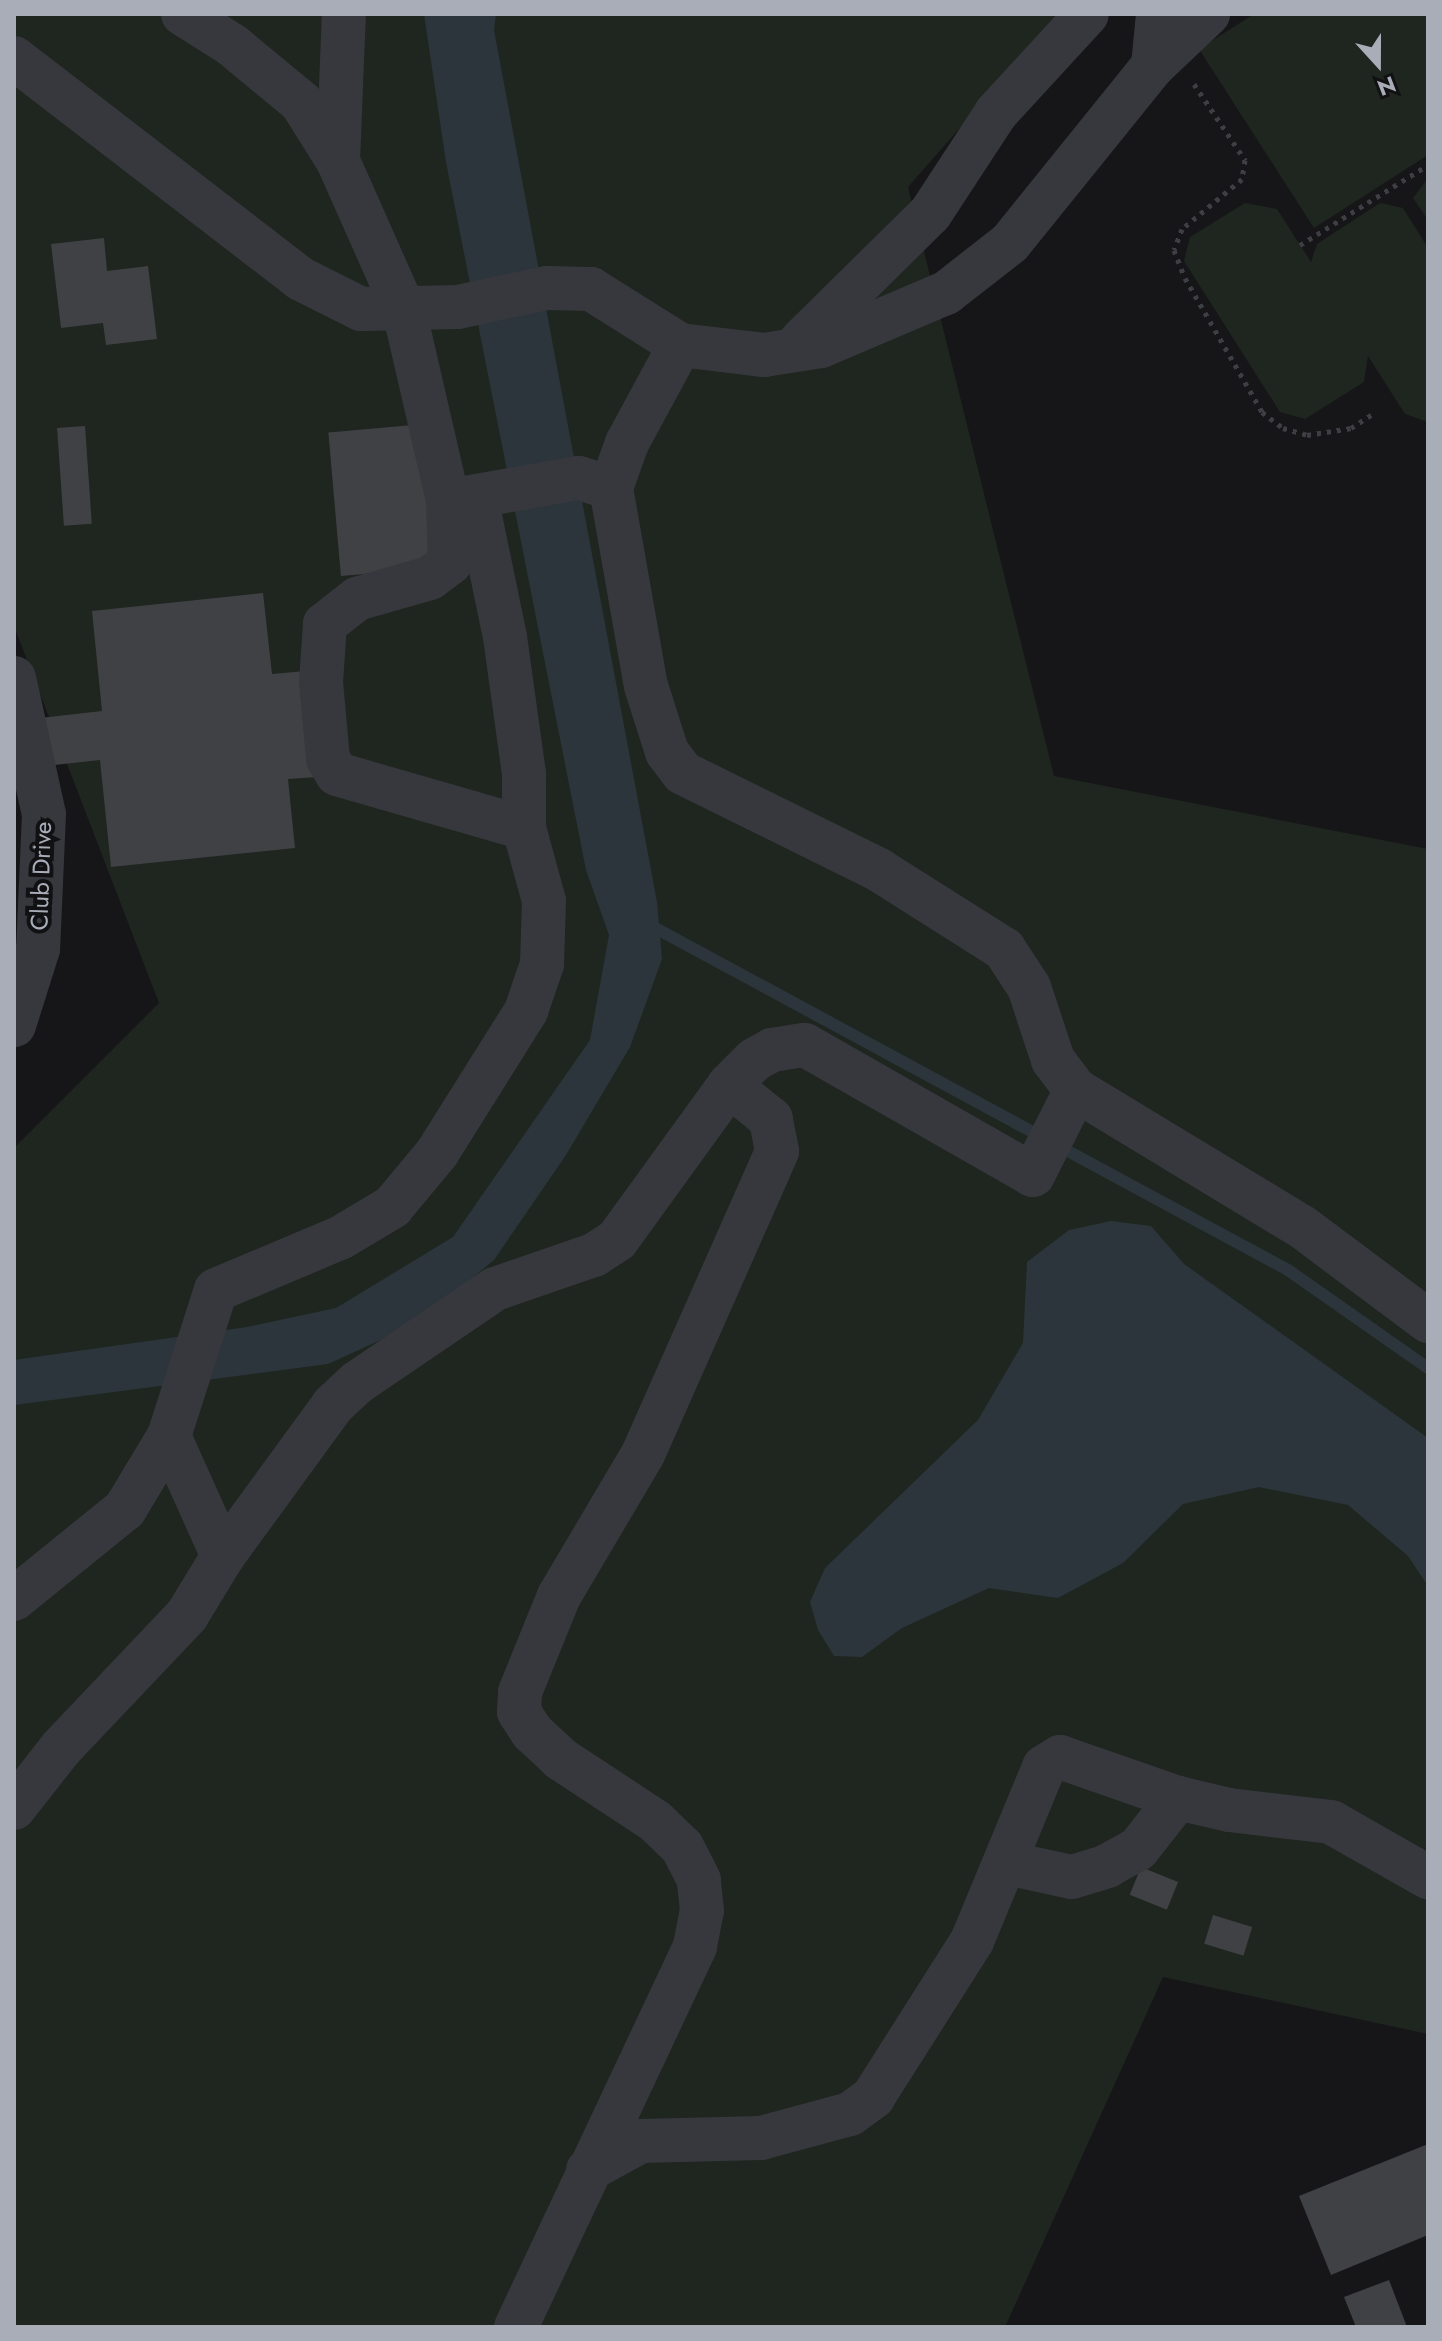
<!DOCTYPE html>
<style>
body{margin:0}
#map{position:relative;width:1442px;height:2341px;overflow:hidden;background:#161618;font-family:Jost,sans-serif}
div>[style]{position:absolute}
.green>*{inset:0;background:#1e261f}
.water>*{inset:0;background:#2c353c}
.stream>*{height:12px;margin:-6px;padding:0 6px;transform-origin:6px;border-radius:6px;background:#2c353c}
.building>*{inset:0;background:#404145;transform-origin:0 0}
.path>*{height:5px;margin-top:-2.5px;transform-origin:0;background:repeating-linear-gradient(90deg,#3d3f44 0 4px,transparent 0 10px)}
.minor>*{height:44px;margin:-22px;padding:0 22px;transform-origin:22px;border-radius:22px;background:#37383d}
span{translate:-50% -50%;white-space:nowrap;text-align:center;line-height:1.15;-webkit-text-stroke:8px #111113;paint-order:stroke}
.street-label{font-size:24px;color:#a8adb8}
.frame{position:absolute;inset:0;border:16px solid #a8adb8;pointer-events:none}
.north{position:absolute;left:1338px;top:24px;width:80px;height:80px;-webkit-text-stroke:6px #111113;paint-order:stroke;rotate:159deg;font-size:22px;font-weight:700;line-height:32px;text-align:center;color:#a8adb8}
.north::after{content:'';display:block;margin:auto;width:28px;height:36px;background:#a8adb8;clip-path:polygon(50% 0,100% 100%,50% 72%,0 100%)}
</style>
<div id="map">
<div class="green">
<div style="clip-path:polygon(14px 14px,1060px 14px,908px 187px,1054px 776px,1428px 849px,1428px 2034px,1163px 1977px,1005px 2327px,14px 2327px,14px 1148px,159px 1003px,14px 626px)"></div>
<div style="clip-path:polygon(1254px 14px,1428px 14px,1428px 155px,1314px 228px,1199px 49px)"></div>
<div style="clip-path:polygon(1428px 178px,1428px 220px,1413px 198px)"></div>
<div style="clip-path:polygon(1245px 203px,1277px 209px,1311px 262px,1317px 244px,1380px 203px,1403px 208px,1428px 248px,1428px 422px,1405px 414px,1368px 356px,1364px 382px,1305px 419px,1280px 412px,1184px 261px,1190px 237px)"></div>
</div>
<div class="water">
<div style="clip-path:polygon(424px 14px,496px 14px,494px 30px,657px 902px,662px 959px,630px 1047px,566px 1155px,494px 1260px,418px 1323px,328px 1364px,14px 1405px,14px 1360px,247px 1327px,336px 1308px,453px 1237px,590px 1040px,609px 935px,586px 870px,446px 162px)"></div>
<div style="clip-path:polygon(1111px 1221px,1151px 1226px,1184px 1264px,1428px 1438px,1428px 1586px,1408px 1556px,1348px 1505px,1259px 1487px,1183px 1504px,1123px 1563px,1058px 1598px,989px 1588px,902px 1628px,862px 1657px,834px 1656px,818px 1630px,810px 1602px,825px 1568px,978px 1420px,1023px 1343px,1027px 1262px,1069px 1230px)"></div>
</div>
<div class="stream">
<div style="left:646px;top:923px;width:730px;rotate:28.39deg"></div>
<div style="left:1288px;top:1270px;width:171px;rotate:35deg"></div>
</div>
<div class="building">
<div style="clip-path:polygon(104px 238px,107px 271px,148px 266px,157px 339px,106px 345px,103px 323px,61px 328px,51px 244px)"></div>
<div style="left:425px;top:424px;width:144px;height:97px;rotate:85deg"></div>
<div style="left:85px;top:426px;width:98px;height:28px;rotate:86deg"></div>
<div style="clip-path:polygon(263px 593px,272px 674px,306px 671px,317px 777px,288px 779px,295px 848px,111px 867px,100px 760px,36px 767px,31px 719px,102px 711px,92px 611px)"></div>
<div style="left:1141px;top:1867px;width:40px;height:30px;rotate:22deg"></div>
<div style="left:1213px;top:1915px;width:41px;height:30px;rotate:17deg"></div>
<div style="clip-path:polygon(1428px 2144px,1428px 2235px,1331px 2275px,1299px 2196px)"></div>
<div style="clip-path:polygon(1389px 2280px,1407px 2327px,1356px 2327px,1344px 2297px)"></div>
</div>
<div class="path">
<div style="left:1194px;top:84px;width:92px;rotate:56.1deg"></div>
<div style="left:1245px;top:160px;width:19px;rotate:99deg"></div>
<div style="left:1242px;top:179px;width:78px;rotate:140.2deg"></div>
<div style="left:1182px;top:229px;width:22px;rotate:111deg"></div>
<div style="left:1174px;top:250px;width:30px;rotate:69deg"></div>
<div style="left:1185px;top:278px;width:155px;rotate:60.1deg"></div>
<div style="left:1262px;top:412px;width:26px;rotate:37deg"></div>
<div style="left:1283px;top:428px;width:25px;rotate:16deg"></div>
<div style="left:1307px;top:435px;width:45px;rotate:-9deg"></div>
<div style="left:1351px;top:428px;width:24px;rotate:-33deg"></div>
<div style="left:1300px;top:245px;width:151px;rotate:-32deg"></div>
</div>
<div class="minor">
<div style="left:183px;top:14px;width:58px;rotate:32.3deg"></div>
<div style="left:232px;top:45px;width:89px;rotate:39.6deg"></div>
<div style="left:301px;top:102px;width:70px;rotate:57.9deg"></div>
<div style="left:338px;top:161px;width:163px;rotate:66.1deg"></div>
<div style="left:404px;top:310px;width:196px;rotate:77deg"></div>
<div style="left:448px;top:501px;width:133px;rotate:-10deg"></div>
<div style="left:579px;top:478px;width:34px;rotate:17deg"></div>
<div style="left:14px;top:58px;width:362px;rotate:37.6deg"></div>
<div style="left:301px;top:279px;width:67px;rotate:26.6deg"></div>
<div style="left:361px;top:309px;width:97px;rotate:-1.2deg"></div>
<div style="left:458px;top:307px;width:91px;rotate:-12.1deg"></div>
<div style="left:547px;top:288px;width:44px;rotate:1.3deg"></div>
<div style="left:591px;top:289px;width:105px;rotate:32.2deg"></div>
<div style="left:680px;top:345px;width:85px;rotate:6.8deg"></div>
<div style="left:764px;top:355px;width:58px;rotate:-9deg"></div>
<div style="left:821px;top:346px;width:136px;rotate:-23deg"></div>
<div style="left:946px;top:293px;width:81px;rotate:-38deg"></div>
<div style="left:1010px;top:243px;width:228px;rotate:-51.1deg"></div>
<div style="left:1153px;top:66px;width:76px;rotate:-43.4deg"></div>
<div style="left:1153px;top:66px;width:52px;rotate:-84.5deg"></div>
<div style="left:338px;top:161px;width:147px;rotate:-87.7deg"></div>
<div style="left:801px;top:341px;width:181px;rotate:-44.6deg"></div>
<div style="left:930px;top:214px;width:121px;rotate:-56.8deg"></div>
<div style="left:996px;top:113px;width:134px;rotate:-47.4deg"></div>
<div style="left:680px;top:345px;width:111px;rotate:118.4deg"></div>
<div style="left:627px;top:443px;width:48px;rotate:109.6deg"></div>
<div style="left:611px;top:488px;width:201px;rotate:80deg"></div>
<div style="left:646px;top:686px;width:69px;rotate:72.3deg"></div>
<div style="left:667px;top:752px;width:26px;rotate:53deg"></div>
<div style="left:683px;top:773px;width:219px;rotate:26.3deg"></div>
<div style="left:879px;top:870px;width:148px;rotate:32.3deg"></div>
<div style="left:1004px;top:949px;width:45px;rotate:56.7deg"></div>
<div style="left:1029px;top:987px;width:77px;rotate:71.8deg"></div>
<div style="left:1053px;top:1060px;width:38px;rotate:53deg"></div>
<div style="left:1076px;top:1090px;width:263px;rotate:31.2deg"></div>
<div style="left:1301px;top:1226px;width:159px;rotate:36.8deg"></div>
<div style="left:448px;top:501px;width:62px;rotate:88.2deg"></div>
<div style="left:450px;top:563px;width:25px;rotate:143deg"></div>
<div style="left:430px;top:578px;width:76px;rotate:164deg"></div>
<div style="left:357px;top:599px;width:41px;rotate:142deg"></div>
<div style="left:325px;top:624px;width:58px;rotate:93.9deg"></div>
<div style="left:321px;top:682px;width:77px;rotate:84.8deg"></div>
<div style="left:328px;top:759px;width:17px;rotate:59deg"></div>
<div style="left:337px;top:774px;width:195px;rotate:16.1deg"></div>
<div style="left:14px;top:678px;width:139px;rotate:77.6deg"></div>
<div style="left:44px;top:814px;width:135px;rotate:92.5deg"></div>
<div style="left:38px;top:949px;width:80px;rotate:107.5deg"></div>
<div style="left:169px;top:1436px;width:153px;rotate:-72.2deg"></div>
<div style="left:216px;top:1290px;width:134px;rotate:-22.8deg"></div>
<div style="left:340px;top:1238px;width:61px;rotate:-30.8deg"></div>
<div style="left:392px;top:1207px;width:70px;rotate:-50.2deg"></div>
<div style="left:437px;top:1153px;width:168px;rotate:-57.9deg"></div>
<div style="left:526px;top:1011px;width:50px;rotate:-71.2deg"></div>
<div style="left:542px;top:964px;width:63px;rotate:-88.2deg"></div>
<div style="left:544px;top:901px;width:76px;rotate:-105.3deg"></div>
<div style="left:524px;top:828px;width:54px;rotate:-90deg"></div>
<div style="left:524px;top:774px;width:138px;rotate:-97.9deg"></div>
<div style="left:505px;top:637px;width:143px;rotate:-101.7deg"></div>
<div style="left:14px;top:1599px;width:143px;rotate:-39deg"></div>
<div style="left:125px;top:1509px;width:85px;rotate:-58.9deg"></div>
<div style="left:169px;top:1436px;width:132px;rotate:65.8deg"></div>
<div style="left:14px;top:1808px;width:76px;rotate:-51.9deg"></div>
<div style="left:61px;top:1748px;width:183px;rotate:-46.5deg"></div>
<div style="left:187px;top:1615px;width:69px;rotate:-58.6deg"></div>
<div style="left:223px;top:1556px;width:187px;rotate:-53.9deg"></div>
<div style="left:333px;top:1405px;width:34px;rotate:-43deg"></div>
<div style="left:358px;top:1382px;width:166px;rotate:-34.2deg"></div>
<div style="left:495px;top:1289px;width:105px;rotate:-19deg"></div>
<div style="left:594px;top:1255px;width:27px;rotate:-33deg"></div>
<div style="left:617px;top:1240px;width:191px;rotate:-54.1deg"></div>
<div style="left:729px;top:1085px;width:35px;rotate:-45deg"></div>
<div style="left:754px;top:1060px;width:21px;rotate:-29deg"></div>
<div style="left:772px;top:1050px;width:33px;rotate:-9deg"></div>
<div style="left:805px;top:1045px;width:262px;rotate:29.7deg"></div>
<div style="left:1033px;top:1175px;width:95px;rotate:-63.2deg"></div>
<div style="left:1007px;top:1863px;width:66px;rotate:12.2deg"></div>
<div style="left:1072px;top:1877px;width:37px;rotate:-17deg"></div>
<div style="left:1107px;top:1866px;width:35px;rotate:-29deg"></div>
<div style="left:1138px;top:1849px;width:65px;rotate:-51.9deg"></div>
<div style="left:588px;top:2170px;width:60px;rotate:-28.7deg"></div>
<div style="left:641px;top:2141px;width:120px;rotate:-1.4deg"></div>
<div style="left:761px;top:2138px;width:92px;rotate:-15.1deg"></div>
<div style="left:850px;top:2114px;width:29px;rotate:-36deg"></div>
<div style="left:873px;top:2097px;width:185px;rotate:-57.6deg"></div>
<div style="left:972px;top:1941px;width:188px;rotate:-67.5deg"></div>
<div style="left:1044px;top:1767px;width:19px;rotate:-32deg"></div>
<div style="left:1060px;top:1757px;width:125px;rotate:19.2deg"></div>
<div style="left:1178px;top:1798px;width:52px;rotate:13.2deg"></div>
<div style="left:1229px;top:1810px;width:103px;rotate:6.7deg"></div>
<div style="left:1331px;top:1822px;width:112px;rotate:29.6deg"></div>
<div style="left:516px;top:2327px;width:421px;rotate:-64.8deg"></div>
<div style="left:695px;top:1946px;width:36px;rotate:-79deg"></div>
<div style="left:702px;top:1911px;width:31px;rotate:-96deg"></div>
<div style="left:699px;top:1880px;width:37px;rotate:-117deg"></div>
<div style="left:682px;top:1847px;width:37px;rotate:-136deg"></div>
<div style="left:655px;top:1821px;width:113px;rotate:-146.6deg"></div>
<div style="left:561px;top:1759px;width:40px;rotate:-137deg"></div>
<div style="left:532px;top:1732px;width:24px;rotate:-123deg"></div>
<div style="left:519px;top:1712px;width:20px;rotate:-87deg"></div>
<div style="left:520px;top:1692px;width:104px;rotate:-67.9deg"></div>
<div style="left:559px;top:1596px;width:165px;rotate:-59.4deg"></div>
<div style="left:643px;top:1454px;width:331px;rotate:-66.1deg"></div>
<div style="left:777px;top:1151px;width:33px;rotate:-101deg"></div>
<div style="left:771px;top:1119px;width:54px;rotate:-141deg"></div>
</div>
<div class="street-label">
<span style="left:41px;top:876px;rotate:-88deg">Club Drive</span>
</div>
<div class="frame"></div>
<div class="north">N</div>
</div>
